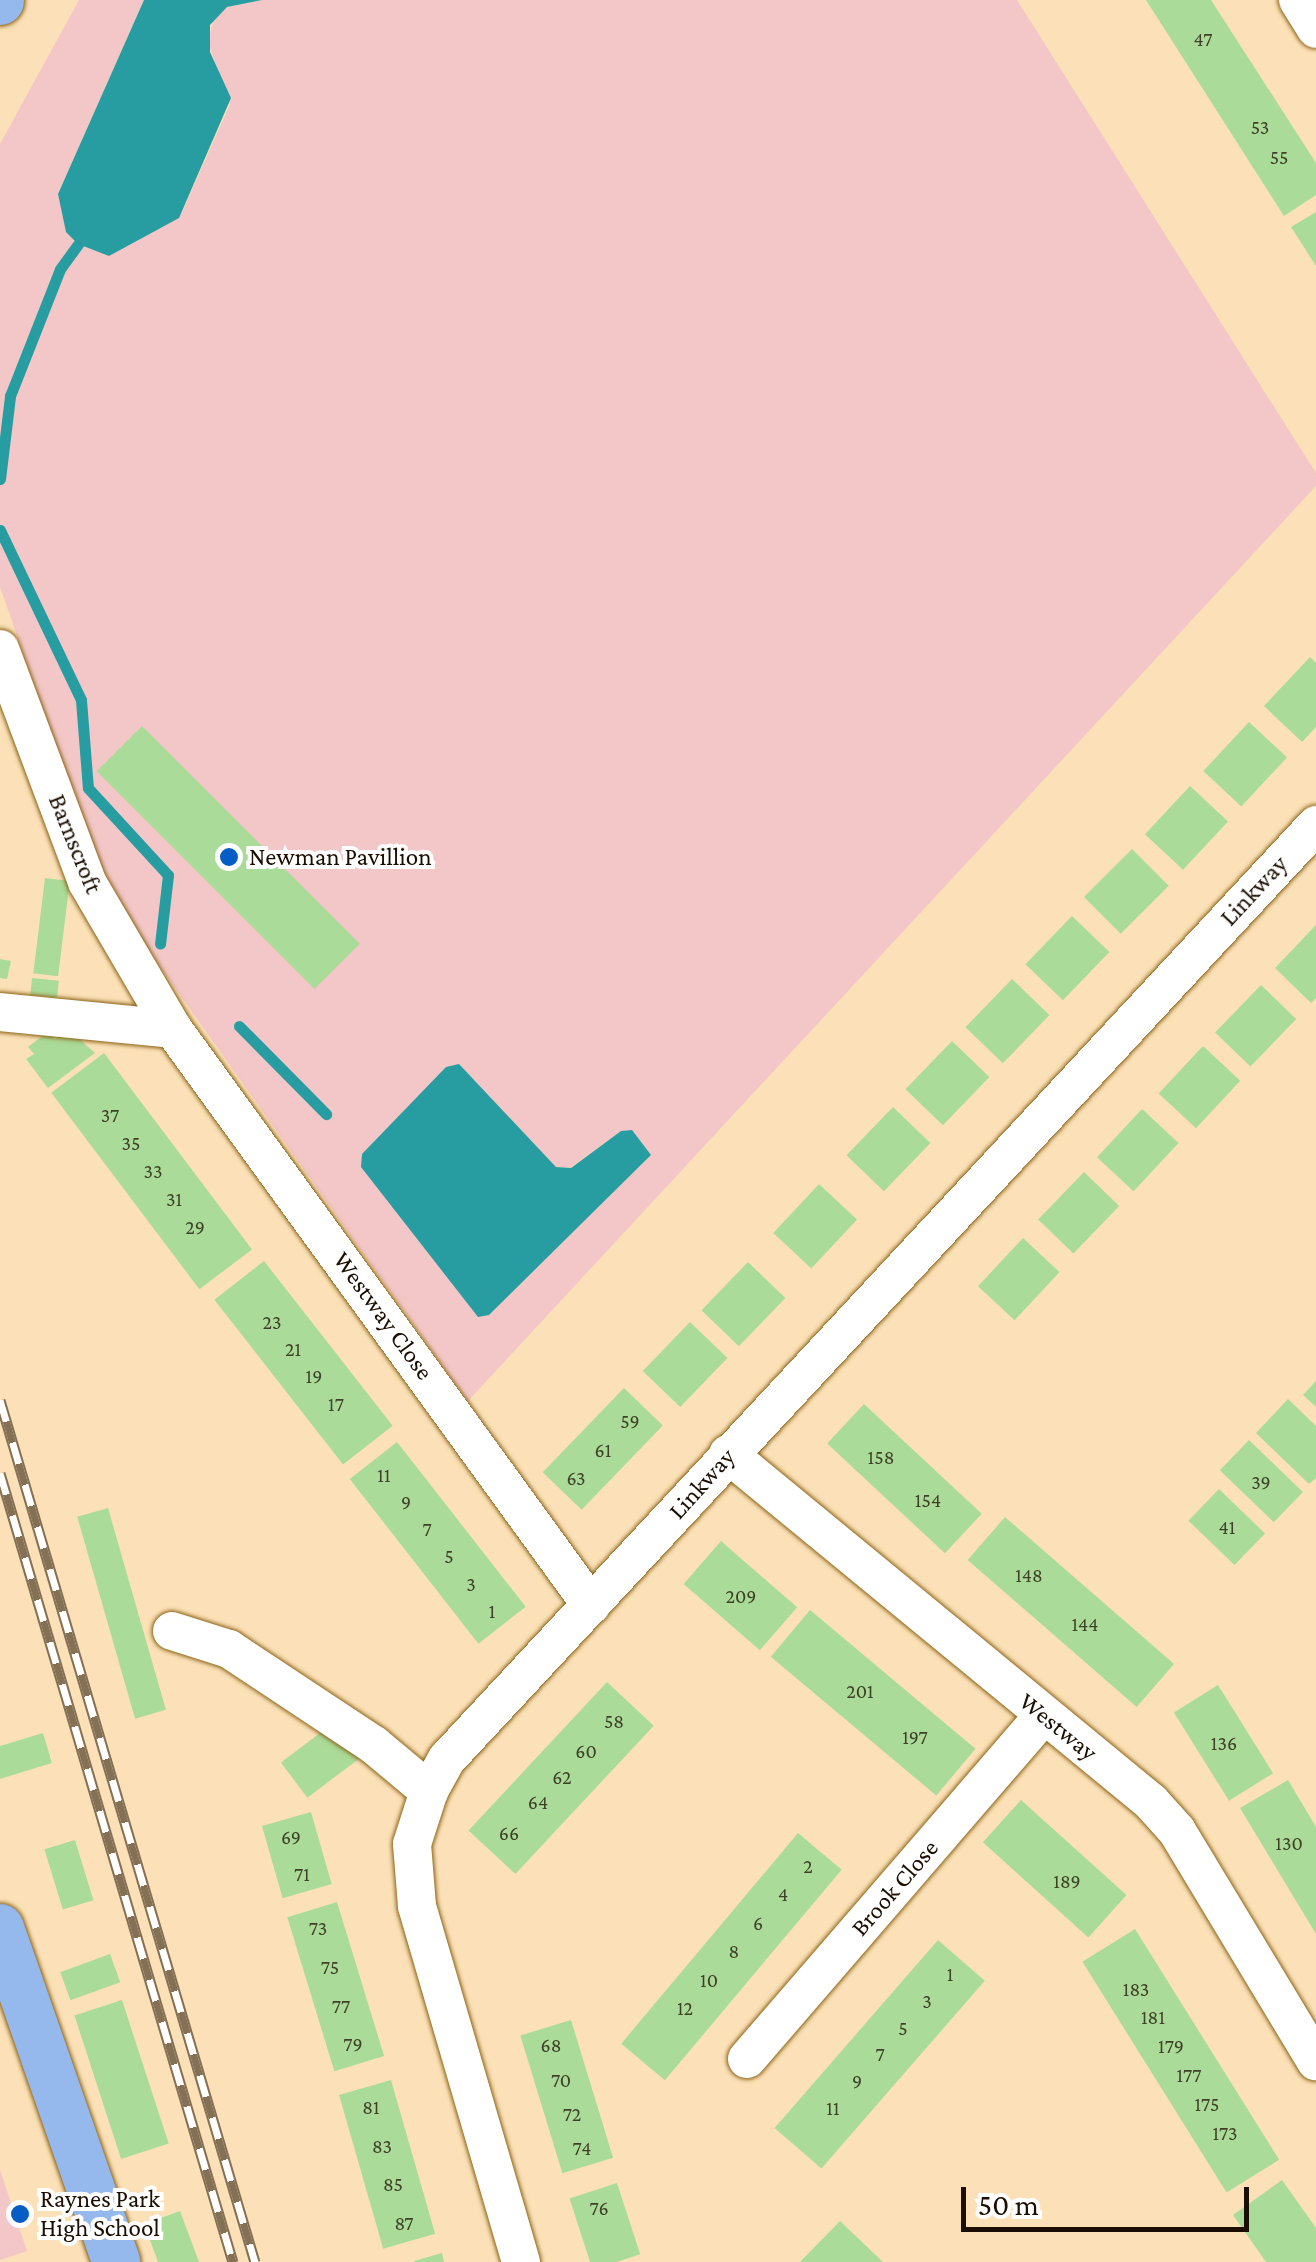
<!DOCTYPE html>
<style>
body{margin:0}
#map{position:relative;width:1316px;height:2262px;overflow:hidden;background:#fce1b8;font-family:"Crimson Pro",serif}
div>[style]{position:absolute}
.green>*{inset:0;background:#f3c7c7}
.water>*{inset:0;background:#289da1}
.stream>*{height:11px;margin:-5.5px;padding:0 5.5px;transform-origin:5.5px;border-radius:5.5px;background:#289da1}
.building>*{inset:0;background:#aadb99;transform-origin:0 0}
.roads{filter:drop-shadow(0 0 2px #8c6314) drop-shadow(0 0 2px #8c6314)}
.minor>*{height:38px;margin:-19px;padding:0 19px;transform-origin:19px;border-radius:19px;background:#fff}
.major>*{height:48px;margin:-24px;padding:0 24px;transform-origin:24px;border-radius:24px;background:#95b8ed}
.rail>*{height:11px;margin-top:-5.5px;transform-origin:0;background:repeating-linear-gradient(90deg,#fff 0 22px,#837055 0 44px);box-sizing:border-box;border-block:2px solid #837055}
.dots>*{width:28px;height:28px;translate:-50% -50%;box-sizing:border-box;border:5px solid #fff;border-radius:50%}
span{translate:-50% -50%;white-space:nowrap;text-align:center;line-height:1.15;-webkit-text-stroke:8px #fff;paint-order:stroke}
.number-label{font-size:20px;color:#3f4126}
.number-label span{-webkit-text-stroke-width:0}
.street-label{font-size:25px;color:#1b0e00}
.poi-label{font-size:25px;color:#1b0e00}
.left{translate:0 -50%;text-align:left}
.scale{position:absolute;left:961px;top:2187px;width:288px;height:45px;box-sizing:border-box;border:5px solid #1b0e00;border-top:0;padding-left:12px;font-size:30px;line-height:35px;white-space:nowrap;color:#1b0e00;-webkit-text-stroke:8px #fff;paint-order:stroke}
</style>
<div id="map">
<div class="green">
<div style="clip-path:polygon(evenodd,79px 0,144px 0,58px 194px,109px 256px,182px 212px,230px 104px,208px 43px,214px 17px,227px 7px,262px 0,1017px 0,1316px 473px,1316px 486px,468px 1401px,107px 892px,0 587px,0 144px,79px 0,459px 1065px,556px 1167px,570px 1168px,621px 1131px,651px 1155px,489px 1315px,478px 1316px,459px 1065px)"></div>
<div style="clip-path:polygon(0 2170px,27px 2251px,0 2260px)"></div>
</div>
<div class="water">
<div style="clip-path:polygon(144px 0,262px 0,227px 7px,210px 25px,210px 52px,231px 98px,179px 218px,109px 256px,78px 244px,66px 232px,58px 194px)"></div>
<div style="clip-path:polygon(459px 1064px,556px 1167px,571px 1168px,621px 1131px,632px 1130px,651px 1155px,489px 1315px,478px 1317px,361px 1167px,362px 1154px,446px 1067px)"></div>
</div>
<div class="stream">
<div style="left:0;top:479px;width:84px;rotate:-83.1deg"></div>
<div style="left:10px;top:396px;width:136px;rotate:-68.5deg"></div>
<div style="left:60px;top:269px;width:31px;rotate:-54deg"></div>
<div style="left:0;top:530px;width:188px;rotate:64.5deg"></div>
<div style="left:81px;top:700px;width:88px;rotate:85.5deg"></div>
<div style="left:88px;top:788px;width:118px;rotate:47.4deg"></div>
<div style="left:168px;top:875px;width:69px;rotate:96.6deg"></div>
<div style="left:239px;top:1026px;width:124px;rotate:45.3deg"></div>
</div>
<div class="building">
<div style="clip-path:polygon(1146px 0,1211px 0,1316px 163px,1316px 195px,1284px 216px)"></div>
<div style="clip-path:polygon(1316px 212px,1316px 266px,1291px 227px)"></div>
<div style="clip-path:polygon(1310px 657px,1316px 663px,1316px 727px,1302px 742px,1264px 706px)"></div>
<div style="left:1249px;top:722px;width:52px;height:67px;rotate:43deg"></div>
<div style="left:142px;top:726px;width:308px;height:64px;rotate:45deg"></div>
<div style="left:1190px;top:786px;width:52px;height:66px;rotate:43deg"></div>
<div style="left:1132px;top:849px;width:52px;height:68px;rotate:45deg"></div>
<div style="left:45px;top:878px;width:25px;height:96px;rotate:7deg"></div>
<div style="left:1072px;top:916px;width:52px;height:67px;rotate:44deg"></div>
<div style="clip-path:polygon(1316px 925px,1316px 998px,1311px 1003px,1275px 968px)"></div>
<div style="clip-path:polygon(0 959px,11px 961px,7px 979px,0 978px)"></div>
<div style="left:32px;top:978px;width:27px;height:17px;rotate:6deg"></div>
<div style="left:1012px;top:979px;width:52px;height:67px;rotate:44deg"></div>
<div style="left:1261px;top:985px;width:49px;height:66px;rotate:44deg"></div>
<div style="clip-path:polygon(68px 1029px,95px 1053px,48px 1088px,26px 1059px,34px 1054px,28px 1047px,49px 1031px,55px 1039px)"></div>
<div style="left:952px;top:1041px;width:52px;height:67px;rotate:44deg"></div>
<div style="left:1203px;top:1046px;width:51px;height:65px;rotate:43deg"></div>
<div style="left:104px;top:1053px;width:246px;height:66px;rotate:53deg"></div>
<div style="left:893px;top:1107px;width:52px;height:67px;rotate:44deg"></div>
<div style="left:1142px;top:1109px;width:50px;height:66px;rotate:43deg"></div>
<div style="left:1084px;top:1172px;width:49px;height:66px;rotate:44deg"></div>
<div style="left:819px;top:1184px;width:52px;height:67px;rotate:43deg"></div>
<div style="left:1023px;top:1238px;width:50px;height:66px;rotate:43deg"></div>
<div style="left:264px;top:1261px;width:209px;height:63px;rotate:52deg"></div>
<div style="left:748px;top:1262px;width:52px;height:67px;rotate:44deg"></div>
<div style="left:690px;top:1322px;width:52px;height:68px;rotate:44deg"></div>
<div style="clip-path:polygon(1316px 1381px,1316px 1407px,1303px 1395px)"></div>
<div style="left:624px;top:1388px;width:54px;height:117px;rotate:44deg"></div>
<div style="clip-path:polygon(1288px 1399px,1316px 1426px,1316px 1478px,1309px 1484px,1256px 1433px)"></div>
<div style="left:864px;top:1404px;width:161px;height:54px;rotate:43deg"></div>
<div style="left:1249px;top:1440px;width:75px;height:42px;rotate:44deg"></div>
<div style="left:397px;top:1442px;width:209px;height:60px;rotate:52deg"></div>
<div style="left:1219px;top:1489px;width:64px;height:44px;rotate:44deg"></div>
<div style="left:108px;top:1508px;width:210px;height:32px;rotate:74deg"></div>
<div style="left:1005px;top:1517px;width:224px;height:57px;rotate:41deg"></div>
<div style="left:721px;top:1541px;width:101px;height:57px;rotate:41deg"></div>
<div style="left:810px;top:1610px;width:216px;height:61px;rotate:40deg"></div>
<div style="left:607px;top:1682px;width:64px;height:203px;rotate:43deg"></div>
<div style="left:1218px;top:1685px;width:104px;height:52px;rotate:58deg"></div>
<div style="left:336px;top:1721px;width:44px;height:69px;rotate:53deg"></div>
<div style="clip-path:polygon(43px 1733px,52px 1763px,0 1779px,0 1746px)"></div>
<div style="clip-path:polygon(1288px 1780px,1316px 1827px,1316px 1934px,1240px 1808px)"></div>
<div style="left:1021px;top:1800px;width:142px;height:57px;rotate:42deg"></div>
<div style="left:311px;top:1812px;width:75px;height:51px;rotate:74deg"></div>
<div style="left:798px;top:1833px;width:57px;height:275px;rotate:40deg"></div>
<div style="left:75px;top:1840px;width:63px;height:32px;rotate:73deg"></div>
<div style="left:337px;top:1902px;width:161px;height:52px;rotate:73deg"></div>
<div style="left:1135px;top:1929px;width:272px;height:62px;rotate:58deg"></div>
<div style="left:938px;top:1940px;width:62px;height:249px;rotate:41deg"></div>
<div style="left:110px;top:1954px;width:30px;height:53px;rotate:70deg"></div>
<div style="left:122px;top:2000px;width:151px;height:50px;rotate:72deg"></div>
<div style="left:571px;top:2020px;width:144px;height:53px;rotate:73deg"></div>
<div style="left:391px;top:2080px;width:160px;height:54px;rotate:74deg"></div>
<div style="clip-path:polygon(1282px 2180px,1316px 2228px,1316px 2262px,1266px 2262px,1233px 2215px)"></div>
<div style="left:617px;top:2183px;width:75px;height:50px;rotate:72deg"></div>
<div style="clip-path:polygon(180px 2211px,199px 2262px,158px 2262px,144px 2224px)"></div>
<div style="clip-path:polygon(840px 2221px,883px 2262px,800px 2262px)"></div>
<div style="clip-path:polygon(442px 2253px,444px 2262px,415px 2262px,414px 2261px)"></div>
</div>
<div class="roads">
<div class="minor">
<div style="left:1298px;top:0;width:34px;rotate:58deg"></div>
<div style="left:0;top:649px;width:249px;rotate:69.5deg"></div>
<div style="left:87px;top:882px;width:170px;rotate:59.7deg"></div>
<div style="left:173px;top:1029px;width:712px;rotate:54.03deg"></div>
<div style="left:0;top:1012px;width:174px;rotate:5.6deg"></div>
<div style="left:728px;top:1454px;width:548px;rotate:39.44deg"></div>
<div style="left:1151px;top:1802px;width:39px;rotate:48deg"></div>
<div style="left:1177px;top:1831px;width:269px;rotate:58.9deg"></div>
<div style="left:172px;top:1631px;width:60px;rotate:17.5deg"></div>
<div style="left:229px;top:1649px;width:174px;rotate:33.5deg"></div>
<div style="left:374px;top:1745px;width:72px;rotate:39.9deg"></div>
<div style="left:747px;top:2059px;width:453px;rotate:-49.2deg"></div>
<div style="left:521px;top:2262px;width:371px;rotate:-106.3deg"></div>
<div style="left:417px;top:1906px;width:62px;rotate:-94.6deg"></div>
<div style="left:412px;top:1844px;width:56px;rotate:-72.2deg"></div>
<div style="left:429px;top:1791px;width:37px;rotate:-61deg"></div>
<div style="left:447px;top:1759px;width:1276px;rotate:-47.06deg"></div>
</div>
<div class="major">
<div style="left:0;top:1px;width:1px;rotate:-90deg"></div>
<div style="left:0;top:1928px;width:354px;rotate:70.8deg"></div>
</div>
</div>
<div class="rail">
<div style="left:0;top:1400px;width:899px;rotate:73.52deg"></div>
<div style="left:0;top:1473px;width:823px;rotate:73.55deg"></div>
</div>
<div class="dots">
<div style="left:229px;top:857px;background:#075dc6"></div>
<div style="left:20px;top:2214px;background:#075dc6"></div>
</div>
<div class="number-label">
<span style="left:1203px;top:39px">47</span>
<span style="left:1260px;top:127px">53</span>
<span style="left:1279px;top:157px">55</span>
<span style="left:110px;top:1115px">37</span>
<span style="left:131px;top:1143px">35</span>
<span style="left:153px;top:1171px">33</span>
<span style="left:174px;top:1199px">31</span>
<span style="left:195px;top:1227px">29</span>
<span style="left:272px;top:1322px">23</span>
<span style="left:293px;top:1349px">21</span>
<span style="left:314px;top:1376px">19</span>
<span style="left:336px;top:1404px">17</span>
<span style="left:630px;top:1421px">59</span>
<span style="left:603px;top:1450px">61</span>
<span style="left:881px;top:1457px">158</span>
<span style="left:384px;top:1475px">11</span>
<span style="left:576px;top:1478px">63</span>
<span style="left:1261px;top:1482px">39</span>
<span style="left:928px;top:1500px">154</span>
<span style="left:406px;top:1502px">9</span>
<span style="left:1227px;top:1527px">41</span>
<span style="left:427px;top:1529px">7</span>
<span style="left:449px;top:1556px">5</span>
<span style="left:1029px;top:1575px">148</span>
<span style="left:471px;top:1584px">3</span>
<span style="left:741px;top:1596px">209</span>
<span style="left:492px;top:1611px">1</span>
<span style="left:1085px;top:1624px">144</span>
<span style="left:860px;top:1691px">201</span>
<span style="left:614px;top:1721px">58</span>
<span style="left:915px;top:1737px">197</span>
<span style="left:1224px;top:1743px">136</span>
<span style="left:586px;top:1751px">60</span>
<span style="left:562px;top:1777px">62</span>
<span style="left:538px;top:1802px">64</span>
<span style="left:509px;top:1833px">66</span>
<span style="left:291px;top:1837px">69</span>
<span style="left:1289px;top:1843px">130</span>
<span style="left:808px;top:1866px">2</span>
<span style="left:302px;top:1874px">71</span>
<span style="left:1067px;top:1881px">189</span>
<span style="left:783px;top:1894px">4</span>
<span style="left:758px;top:1923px">6</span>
<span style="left:318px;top:1928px">73</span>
<span style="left:734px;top:1951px">8</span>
<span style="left:330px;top:1967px">75</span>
<span style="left:950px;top:1974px">1</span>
<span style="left:709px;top:1980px">10</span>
<span style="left:1136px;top:1989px">183</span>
<span style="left:927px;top:2001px">3</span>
<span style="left:341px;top:2006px">77</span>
<span style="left:685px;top:2008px">12</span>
<span style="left:1153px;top:2017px">181</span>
<span style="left:903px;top:2028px">5</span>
<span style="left:353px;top:2044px">79</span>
<span style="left:551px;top:2045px">68</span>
<span style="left:1171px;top:2046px">179</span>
<span style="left:880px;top:2054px">7</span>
<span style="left:1189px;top:2075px">177</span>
<span style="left:561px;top:2080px">70</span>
<span style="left:857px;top:2081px">9</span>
<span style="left:1207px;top:2104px">175</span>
<span style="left:371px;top:2107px">81</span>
<span style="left:833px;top:2108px">11</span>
<span style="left:572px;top:2114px">72</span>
<span style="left:1225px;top:2133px">173</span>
<span style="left:382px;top:2146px">83</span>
<span style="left:582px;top:2148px">74</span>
<span style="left:393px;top:2184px">85</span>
<span style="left:599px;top:2208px">76</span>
<span style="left:404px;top:2223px">87</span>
</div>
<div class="street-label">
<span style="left:75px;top:844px;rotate:68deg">Barnscroft</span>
<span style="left:1254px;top:891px;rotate:-47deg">Linkway</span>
<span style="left:383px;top:1316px;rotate:54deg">Westway Close</span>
<span style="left:702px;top:1484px;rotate:-48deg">Linkway</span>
<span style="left:1058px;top:1727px;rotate:39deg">Westway</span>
<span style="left:895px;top:1888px;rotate:-49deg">Brook Close</span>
</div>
<div class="poi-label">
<span class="left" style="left:249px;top:857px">Newman Pavillion</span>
<span class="left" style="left:40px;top:2214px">Raynes Park<br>High School</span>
</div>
<div class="scale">50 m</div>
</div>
